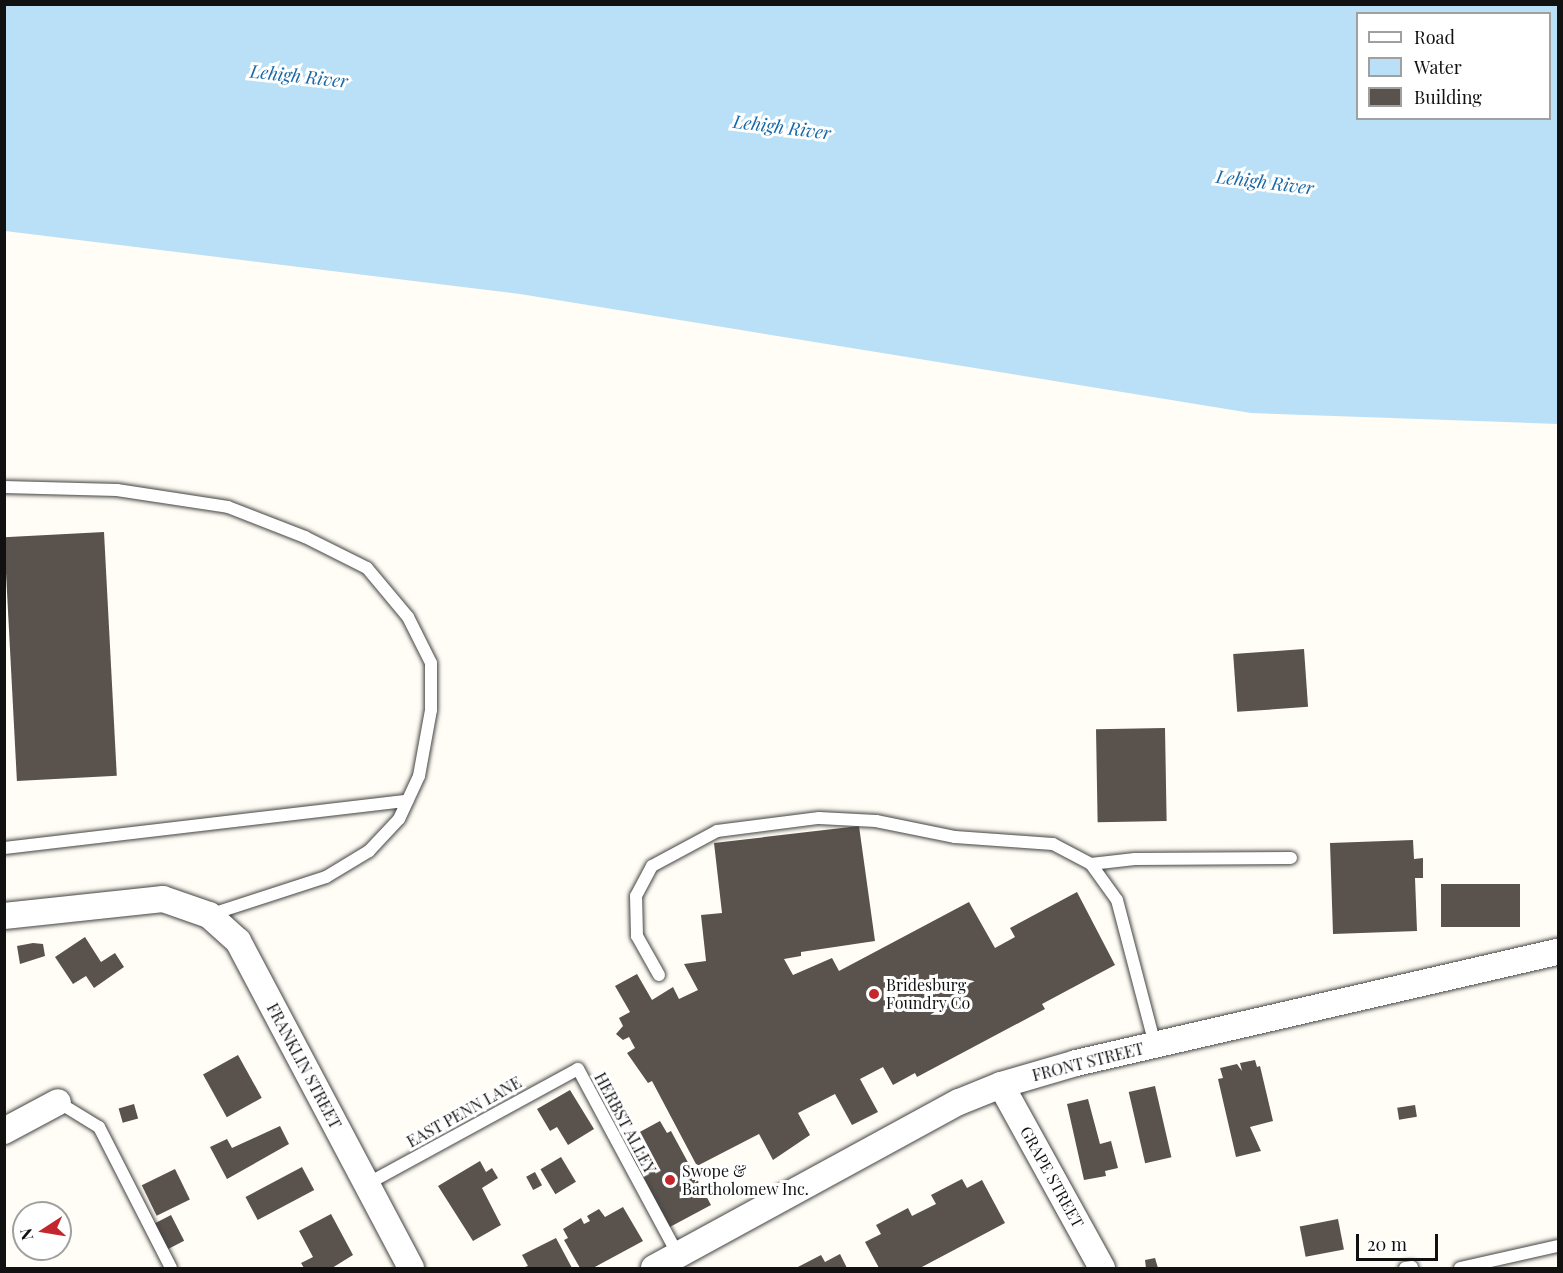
<!DOCTYPE html>
<style>
body{margin:0}
#map{position:relative;width:1563px;height:1273px;overflow:hidden;background:#fffdf5;font-family:"Playfair Display",serif}
div>[style]{position:absolute}
.water>*{inset:0;background:#b9e0f7}
.building>*{inset:0;background:#5a524d;transform-origin:0 0}
.roads{filter:drop-shadow(0 0 2px #444) drop-shadow(0 0 2px #444)}
.lane>*{height:12px;margin:-6px;padding:0 6px;transform-origin:6px;border-radius:6px;background:#fff}
.street>*{height:26px;margin:-13px;padding:0 13px;transform-origin:13px;border-radius:13px;background:#fff}
.dots>*{width:16px;height:16px;translate:-50% -50%;box-sizing:border-box;border:3px solid #fff;border-radius:50%}
span{translate:-50% -50%;white-space:nowrap;text-align:center;line-height:1.15;-webkit-text-stroke:6px #fff;paint-order:stroke}
.poi-label{font-size:16px;color:#111}
.left{translate:0 -50%;text-align:left}
.street-label{font-size:16px;color:#111}
.water-label{font-size:18px;color:#1768a6;font-style:italic}
.frame{position:absolute;inset:0;border:6px solid #111;pointer-events:none}
.legend{position:absolute;left:1356px;top:12px;width:195px;height:108px;box-sizing:border-box;background:#fff;border:2px solid #a0a0a0;margin:0;padding:8px 10px;list-style:none;font-size:18px;color:#111}
.legend li{display:flex;align-items:center;gap:12px;height:30px}
.legend b{width:30px;border:2px solid #a0a0a0}
.north{position:absolute;left:12px;top:1201px;width:60px;height:60px;box-sizing:border-box;background:#fff;border:2px solid #a0a0a0;border-radius:50%;rotate:258deg;font-size:16px;font-weight:700;line-height:24px;text-align:center;color:#111}
.north::after{content:'';display:block;margin:auto;width:21px;height:27px;background:#c4262e;clip-path:polygon(50% 0,100% 100%,50% 72%,0 100%)}
.scale{position:absolute;left:1356px;top:1234px;width:82px;height:27px;box-sizing:border-box;border:3px solid #111;border-top:0;padding-left:8px;font-size:18px;line-height:21px;white-space:nowrap;color:#111;-webkit-text-stroke:4px #fff;paint-order:stroke}
</style>
<div id="map">
<div class="water">
<div style="clip-path:polygon(evenodd,1376px 4px,1558px 5px,1558px 424px,1251px 413px,520px 294px,5px 231px,5px 5px,1376px 4px,1358px 14px,1550px 14px,1550px 118px,1358px 118px,1358px 14px)"></div>
</div>
<div class="building">
<div style="left:104px;top:532px;width:244px;height:100px;rotate:87deg"></div>
<div style="left:1304px;top:649px;width:58px;height:71px;rotate:86deg"></div>
<div style="left:1165px;top:728px;width:93px;height:69px;rotate:89deg"></div>
<div style="clip-path:polygon(859px 826px,875px 941px,801px 952px,801px 956px,784px 959px,793px 975px,832px 958px,839px 971px,969px 902px,995px 948px,1015px 937px,1010px 928px,1077px 892px,1115px 965px,1042px 1004px,1045px 1009px,917px 1077px,915px 1073px,893px 1085px,883px 1067px,860px 1079px,878px 1112px,852px 1125px,835px 1094px,798px 1113px,810px 1135px,773px 1160px,759px 1134px,697px 1166px,652px 1081px,648px 1083px,627px 1053px,635px 1048px,629px 1037px,623px 1040px,616px 1034px,623px 1026px,619px 1018px,630px 1012px,615px 986px,637px 974px,652px 1000px,673px 987px,679px 999px,698px 990px,684px 964px,706px 961px,701px 915px,722px 913px,714px 843px)"></div>
<div style="clip-path:polygon(1413px 840px,1414px 859px,1423px 858px,1423px 878px,1415px 878px,1417px 931px,1333px 934px,1330px 843px)"></div>
<div style="left:1520px;top:884px;width:43px;height:79px;rotate:90deg"></div>
<div style="clip-path:polygon(85px 937px,101px 962px,115px 953px,124px 967px,94px 988px,86px 976px,73px 984px,55px 957px)"></div>
<div style="clip-path:polygon(33px 943px,43px 944px,45px 956px,20px 964px,17px 946px)"></div>
<div style="left:238px;top:1055px;width:49px;height:40px;rotate:61deg"></div>
<div style="clip-path:polygon(1255px 1060px,1257px 1067px,1260px 1066px,1273px 1121px,1250px 1127px,1261px 1151px,1236px 1157px,1218px 1079px,1223px 1078px,1220px 1068px,1237px 1064px,1242px 1071px,1240px 1063px)"></div>
<div style="left:1155px;top:1086px;width:73px;height:27px;rotate:77deg"></div>
<div style="clip-path:polygon(570px 1090px,594px 1129px,568px 1145px,557px 1127px,550px 1131px,537px 1109px)"></div>
<div style="clip-path:polygon(1088px 1099px,1100px 1144px,1111px 1141px,1118px 1168px,1105px 1171px,1106px 1176px,1084px 1180px,1067px 1104px)"></div>
<div style="left:134px;top:1104px;width:15px;height:16px;rotate:74deg"></div>
<div style="left:1415px;top:1105px;width:12px;height:18px;rotate:81deg"></div>
<div style="clip-path:polygon(660px 1121px,667px 1133px,671px 1131px,711px 1205px,668px 1228px,628px 1155px,643px 1147px,636px 1134px)"></div>
<div style="clip-path:polygon(280px 1126px,289px 1144px,227px 1179px,210px 1147px,227px 1139px,232px 1148px)"></div>
<div style="left:561px;top:1157px;width:29px;height:24px;rotate:59deg"></div>
<div style="clip-path:polygon(480px 1161px,486px 1172px,492px 1168px,498px 1178px,482px 1188px,501px 1225px,473px 1241px,438px 1186px)"></div>
<div style="left:302px;top:1167px;width:26px;height:64px;rotate:62deg"></div>
<div style="left:175px;top:1169px;width:34px;height:37px;rotate:64deg"></div>
<div style="left:535px;top:1172px;width:15px;height:10px;rotate:62deg"></div>
<div style="clip-path:polygon(962px 1179px,967px 1188px,982px 1180px,1005px 1223px,920px 1268px,879px 1268px,865px 1242px,881px 1234px,876px 1225px,908px 1208px,912px 1216px,936px 1204px,931px 1195px)"></div>
<div style="clip-path:polygon(623px 1207px,643px 1241px,593px 1268px,580px 1268px,564px 1240px,568px 1238px,563px 1229px,581px 1218px,584px 1224px,590px 1221px,587px 1216px,599px 1209px,605px 1217px)"></div>
<div style="clip-path:polygon(331px 1214px,353px 1255px,332px 1268px,304px 1268px,301px 1263px,313px 1257px,299px 1231px)"></div>
<div style="left:171px;top:1215px;width:29px;height:19px;rotate:63deg"></div>
<div style="left:1338px;top:1219px;width:31px;height:39px;rotate:79deg"></div>
<div style="clip-path:polygon(556px 1238px,572px 1268px,522px 1268px,528px 1266px,522px 1255px)"></div>
<div style="clip-path:polygon(840px 1254px,847px 1268px,796px 1268px,821px 1255px,825px 1262px)"></div>
<div style="clip-path:polygon(1155px 1258px,1158px 1268px,1146px 1268px,1145px 1260px)"></div>
</div>
<div class="roads">
<div class="lane">
<div style="left:4px;top:487px;width:113px;rotate:1.5deg"></div>
<div style="left:117px;top:490px;width:112px;rotate:8.7deg"></div>
<div style="left:228px;top:507px;width:83px;rotate:21.3deg"></div>
<div style="left:305px;top:537px;width:69px;rotate:26.6deg"></div>
<div style="left:367px;top:568px;width:64px;rotate:50.1deg"></div>
<div style="left:408px;top:617px;width:51px;rotate:63.4deg"></div>
<div style="left:431px;top:663px;width:47px;rotate:90deg"></div>
<div style="left:431px;top:710px;width:67px;rotate:100.3deg"></div>
<div style="left:419px;top:776px;width:47px;rotate:114.9deg"></div>
<div style="left:399px;top:819px;width:44px;rotate:133.2deg"></div>
<div style="left:369px;top:851px;width:50px;rotate:148.8deg"></div>
<div style="left:326px;top:877px;width:123px;rotate:162deg"></div>
<div style="left:4px;top:848px;width:406px;rotate:-6.7deg"></div>
<div style="left:1091px;top:864px;width:44px;rotate:-6.5deg"></div>
<div style="left:1135px;top:859px;width:156px;rotate:-0.4deg"></div>
<div style="left:659px;top:975px;width:45px;rotate:-119.4deg"></div>
<div style="left:637px;top:936px;width:40px;rotate:-91.4deg"></div>
<div style="left:636px;top:896px;width:34px;rotate:-62deg"></div>
<div style="left:652px;top:866px;width:74px;rotate:-28.3deg"></div>
<div style="left:717px;top:831px;width:103px;rotate:-7.3deg"></div>
<div style="left:819px;top:818px;width:57px;rotate:3deg"></div>
<div style="left:876px;top:821px;width:81px;rotate:11.4deg"></div>
<div style="left:955px;top:837px;width:98px;rotate:4.1deg"></div>
<div style="left:1053px;top:844px;width:43px;rotate:27.8deg"></div>
<div style="left:1091px;top:864px;width:44px;rotate:54.2deg"></div>
<div style="left:1117px;top:900px;width:150px;rotate:75.3deg"></div>
<div style="left:58px;top:1102px;width:48px;rotate:31.4deg"></div>
<div style="left:99px;top:1127px;width:158px;rotate:62.9deg"></div>
<div style="left:367px;top:1184px;width:240px;rotate:-28.6deg"></div>
<div style="left:578px;top:1069px;width:211px;rotate:61.7deg"></div>
<div style="left:1405px;top:1268px;width:7px;rotate:-8deg"></div>
<div style="left:1460px;top:1268px;width:100px;rotate:-12.7deg"></div>
</div>
<div class="street">
<div style="left:4px;top:916px;width:160px;rotate:-6.1deg"></div>
<div style="left:163px;top:899px;width:49px;rotate:19.2deg"></div>
<div style="left:209px;top:915px;width:39px;rotate:42deg"></div>
<div style="left:238px;top:941px;width:370px;rotate:62.1deg"></div>
<div style="left:1001px;top:1085px;width:209px;rotate:61.1deg"></div>
<div style="left:4px;top:1131px;width:61px;rotate:-28.2deg"></div>
<div style="left:654px;top:1268px;width:347px;rotate:-28.6deg"></div>
<div style="left:959px;top:1102px;width:45px;rotate:-22deg"></div>
<div style="left:1001px;top:1085px;width:78px;rotate:-16.3deg"></div>
<div style="left:1076px;top:1063px;width:495px;rotate:-13deg"></div>
</div>
</div>
<div class="dots">
<div style="left:874px;top:994px;background:#c4262e"></div>
<div style="left:670px;top:1180px;background:#c4262e"></div>
</div>
<div class="poi-label">
<span class="left" style="left:886px;top:994px">Bridesburg<br>Foundry Co</span>
<span class="left" style="left:682px;top:1180px">Swope &amp;<br>Bartholomew Inc.</span>
</div>
<div class="street-label">
<span style="left:1088px;top:1062px;rotate:-14deg">FRONT STREET</span>
<span style="left:304px;top:1066px;rotate:62deg">FRANKLIN STREET</span>
<span style="left:464px;top:1112px;rotate:-29deg">EAST PENN LANE</span>
<span style="left:625px;top:1123px;rotate:62deg">HERBST ALLEY</span>
<span style="left:1052px;top:1177px;rotate:61deg">GRAPE STREET</span>
</div>
<div class="water-label">
<span style="left:299px;top:76px;rotate:6deg">Lehigh River</span>
<span style="left:782px;top:127px;rotate:7deg">Lehigh River</span>
<span style="left:1265px;top:182px;rotate:7deg">Lehigh River</span>
</div>
<div class="frame"></div>
<ul class="legend">
<li><b style="height:8px;background:#fff"></b>Road</li>
<li><b style="height:16px;background:#b9e0f7"></b>Water</li>
<li><b style="height:16px;background:#5a524d"></b>Building</li>
</ul>
<div class="north">N</div>
<div class="scale">20 m</div>
</div>
